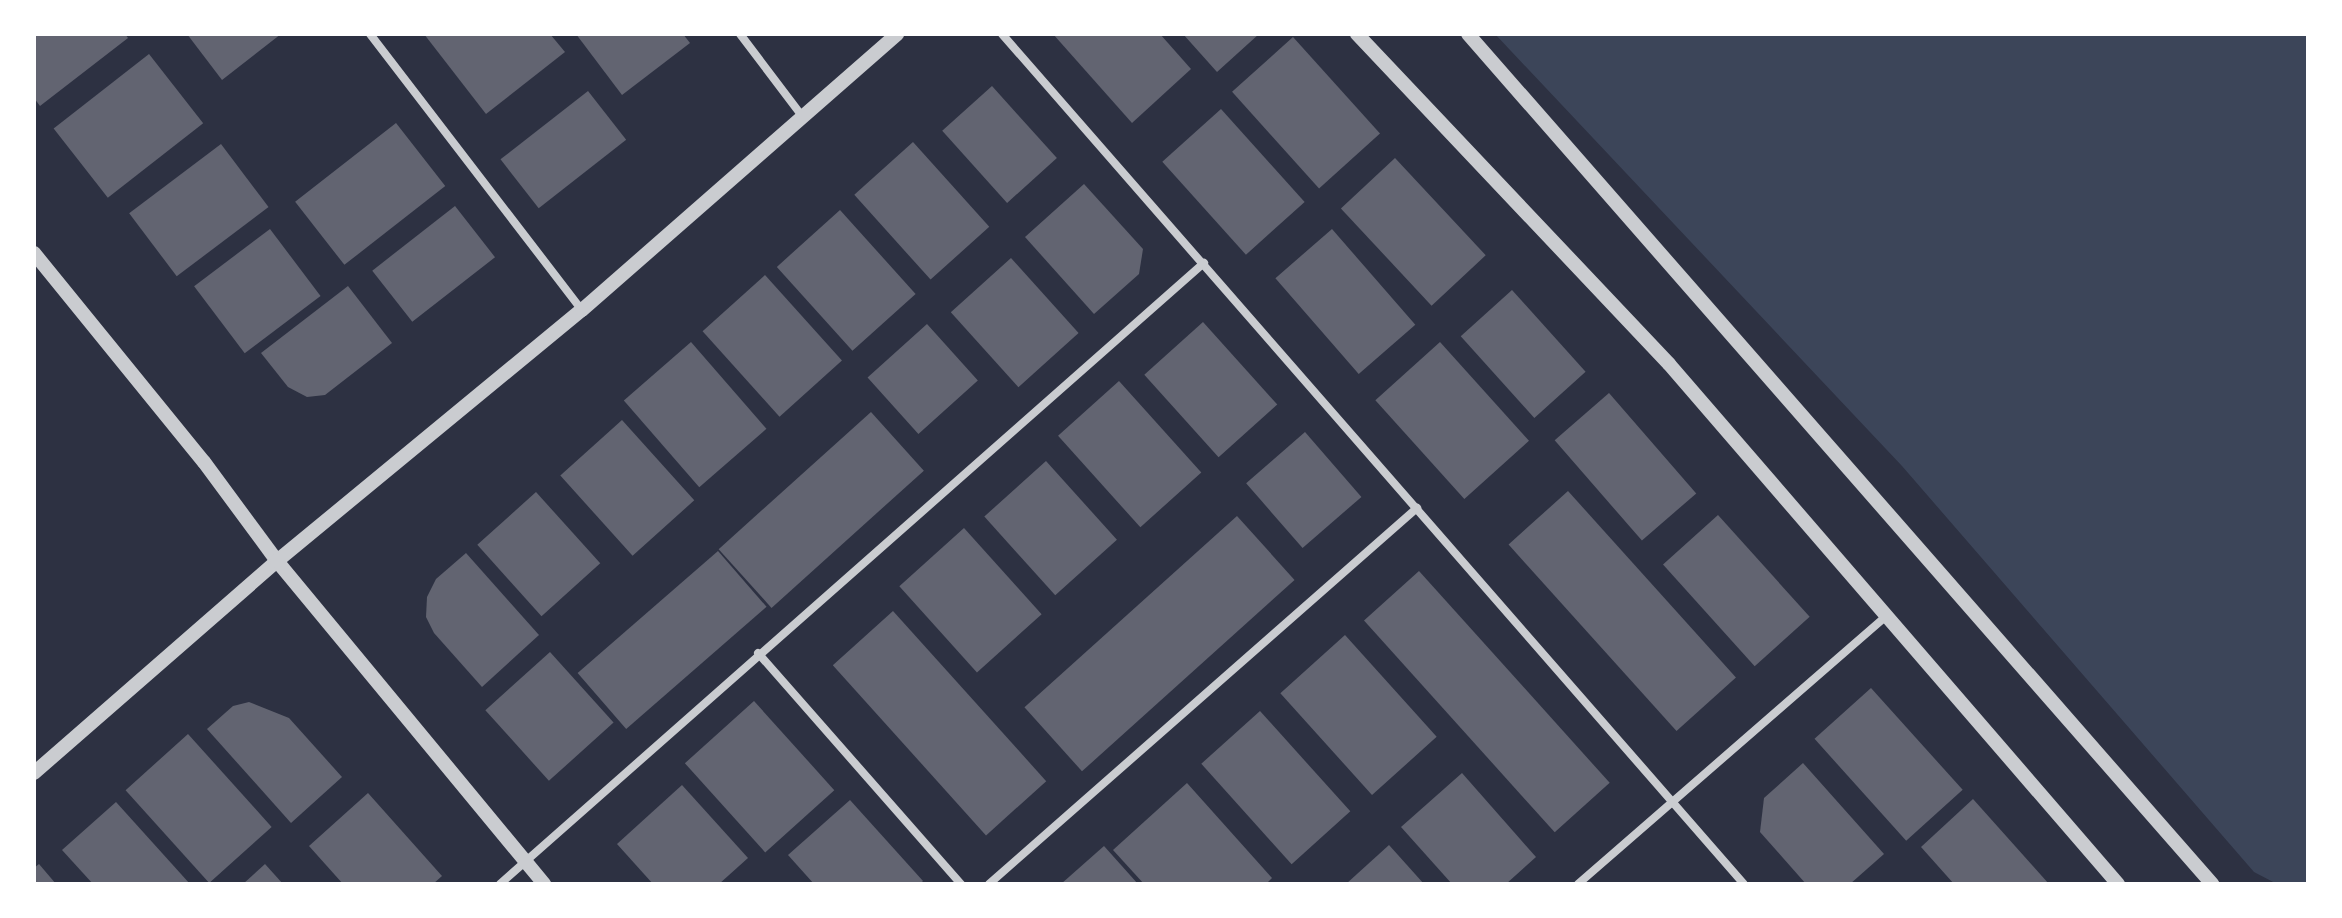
<!DOCTYPE html>
<style>
body{margin:0}
#map{position:relative;width:2342px;height:918px;overflow:hidden;background:#2d3142;font-family:Merriweather,serif}
div>[style]{position:absolute}
.green>*{inset:0;background:#3c4559}
.building>*{inset:0;background:#626471;transform-origin:0 0}
.minor>*{height:8px;margin:-4px;padding:0 4px;transform-origin:4px;border-radius:4px;background:#caccd0}
.tertiary>*{height:14px;margin:-7px;padding:0 7px;transform-origin:7px;border-radius:7px;background:#caccd0}
span{translate:-50% -50%;white-space:nowrap;text-align:center;line-height:1.15;-webkit-text-stroke:6px #fff;paint-order:stroke}
.frame{position:absolute;inset:0;border:36px solid #fff;pointer-events:none}
</style>
<div id="map">
<div class="green">
<div style="clip-path:polygon(1495px 34px,2308px 34px,2308px 884px,2277px 884px,2254px 872px,1902px 466px)"></div>
</div>
<div class="building">
<div style="clip-path:polygon(34px 34px,125px 34px,128px 38px,40px 106px,34px 98px)"></div>
<div style="clip-path:polygon(187px 34px,281px 34px,222px 80px)"></div>
<div style="clip-path:polygon(424px 34px,550px 34px,565px 52px,486px 114px)"></div>
<div style="clip-path:polygon(576px 34px,683px 34px,690px 43px,622px 95px)"></div>
<div style="clip-path:polygon(1053px 34px,1160px 34px,1191px 69px,1132px 123px)"></div>
<div style="clip-path:polygon(1183px 34px,1259px 34px,1217px 72px)"></div>
<div style="left:1293px;top:37px;width:130px;height:82px;rotate:48deg"></div>
<div style="left:149px;top:54px;width:88px;height:121px;rotate:52deg"></div>
<div style="left:992px;top:86px;width:97px;height:67px;rotate:48deg"></div>
<div style="left:588px;top:91px;width:62px;height:111px;rotate:52deg"></div>
<div style="left:1221px;top:109px;width:125px;height:79px;rotate:48deg"></div>
<div style="left:396px;top:123px;width:80px;height:128px;rotate:52deg"></div>
<div style="left:913px;top:142px;width:114px;height:79px;rotate:48deg"></div>
<div style="left:221px;top:144px;width:79px;height:115px;rotate:53deg"></div>
<div style="left:1395px;top:158px;width:133px;height:74px;rotate:47deg"></div>
<div style="clip-path:polygon(1084px 184px,1143px 249px,1139px 274px,1094px 314px,1025px 237px)"></div>
<div style="left:455px;top:206px;width:65px;height:105px;rotate:52deg"></div>
<div style="left:840px;top:210px;width:113px;height:85px;rotate:48deg"></div>
<div style="left:270px;top:229px;width:84px;height:95px;rotate:53deg"></div>
<div style="left:1332px;top:229px;width:127px;height:75px;rotate:49deg"></div>
<div style="left:1011px;top:258px;width:101px;height:81px;rotate:48deg"></div>
<div style="left:765px;top:275px;width:115px;height:84px;rotate:48deg"></div>
<div style="clip-path:polygon(348px 286px,392px 343px,325px 395px,307px 397px,288px 387px,261px 353px)"></div>
<div style="left:1512px;top:290px;width:110px;height:69px;rotate:48deg"></div>
<div style="left:1203px;top:322px;width:111px;height:79px;rotate:48deg"></div>
<div style="left:927px;top:324px;width:76px;height:80px;rotate:48deg"></div>
<div style="left:691px;top:342px;width:115px;height:89px;rotate:49deg"></div>
<div style="left:1440px;top:342px;width:133px;height:87px;rotate:48deg"></div>
<div style="left:1119px;top:381px;width:123px;height:82px;rotate:48deg"></div>
<div style="left:1609px;top:393px;width:133px;height:72px;rotate:49deg"></div>
<div style="left:871px;top:412px;width:79px;height:205px;rotate:48deg"></div>
<div style="left:622px;top:420px;width:108px;height:83px;rotate:48deg"></div>
<div style="left:1305px;top:432px;width:86px;height:78px;rotate:49deg"></div>
<div style="left:1046px;top:461px;width:106px;height:83px;rotate:48deg"></div>
<div style="left:1568px;top:491px;width:251px;height:80px;rotate:48deg"></div>
<div style="left:536px;top:492px;width:96px;height:79px;rotate:48deg"></div>
<div style="left:1718px;top:515px;width:137px;height:74px;rotate:48deg"></div>
<div style="left:1237px;top:516px;width:86px;height:286px;rotate:48deg"></div>
<div style="left:964px;top:528px;width:116px;height:87px;rotate:48deg"></div>
<div style="left:718px;top:551px;width:74px;height:186px;rotate:49deg"></div>
<div style="clip-path:polygon(466px 553px,539px 635px,482px 687px,434px 633px,426px 617px,427px 597px,436px 579px)"></div>
<div style="left:1419px;top:571px;width:285px;height:74px;rotate:48deg"></div>
<div style="left:893px;top:611px;width:229px;height:81px;rotate:48deg"></div>
<div style="left:1345px;top:635px;width:137px;height:87px;rotate:48deg"></div>
<div style="left:550px;top:652px;width:95px;height:87px;rotate:48deg"></div>
<div style="left:1871px;top:688px;width:137px;height:76px;rotate:48deg"></div>
<div style="left:754px;top:701px;width:120px;height:93px;rotate:48deg"></div>
<div style="clip-path:polygon(249px 702px,289px 718px,342px 777px,291px 823px,207px 729px,233px 706px)"></div>
<div style="left:1260px;top:711px;width:135px;height:79px;rotate:48deg"></div>
<div style="left:188px;top:734px;width:125px;height:84px;rotate:48deg"></div>
<div style="clip-path:polygon(1803px 763px,1884px 854px,1850px 884px,1806px 884px,1760px 832px,1764px 798px)"></div>
<div style="clip-path:polygon(1462px 773px,1536px 857px,1506px 884px,1452px 884px,1401px 827px)"></div>
<div style="clip-path:polygon(1187px 783px,1272px 878px,1266px 884px,1144px 884px,1113px 850px)"></div>
<div style="clip-path:polygon(682px 785px,748px 858px,719px 884px,653px 884px,617px 844px)"></div>
<div style="clip-path:polygon(368px 793px,442px 876px,433px 884px,343px 884px,309px 846px)"></div>
<div style="clip-path:polygon(1973px 799px,2049px 884px,1954px 884px,1921px 847px)"></div>
<div style="clip-path:polygon(850px 800px,923px 881px,920px 884px,814px 884px,788px 855px)"></div>
<div style="clip-path:polygon(116px 802px,190px 884px,93px 884px,62px 850px)"></div>
<div style="clip-path:polygon(1389px 845px,1424px 884px,1346px 884px)"></div>
<div style="clip-path:polygon(1104px 846px,1138px 884px,1061px 884px)"></div>
<div style="clip-path:polygon(39px 864px,56px 884px,34px 884px,34px 868px)"></div>
<div style="clip-path:polygon(265px 864px,283px 884px,243px 884px)"></div>
</div>
<div class="minor">
<div style="left:370px;top:34px;width:348px;rotate:52.5deg"></div>
<div style="left:740px;top:34px;width:103px;rotate:52.9deg"></div>
<div style="left:1002px;top:34px;width:1128px;rotate:48.88deg"></div>
<div style="left:758px;top:653px;width:308px;rotate:48.7deg"></div>
<div style="left:500px;top:884px;width:939px;rotate:-41.42deg"></div>
<div style="left:989px;top:884px;width:570px;rotate:-41.3deg"></div>
<div style="left:1578px;top:884px;width:407px;rotate:-41deg"></div>
</div>
<div class="tertiary">
<div style="left:1357px;top:34px;width:454px;rotate:46.6deg"></div>
<div style="left:1669px;top:364px;width:687px;rotate:49.19deg"></div>
<div style="left:1468px;top:34px;width:1130px;rotate:48.8deg"></div>
<div style="left:34px;top:253px;width:269px;rotate:50.9deg"></div>
<div style="left:204px;top:462px;width:123px;rotate:53.6deg"></div>
<div style="left:277px;top:561px;width:419px;rotate:50.4deg"></div>
<div style="left:34px;top:773px;width:322px;rotate:-41.1deg"></div>
<div style="left:277px;top:561px;width:395px;rotate:-39.5deg"></div>
<div style="left:582px;top:310px;width:419px;rotate:-41.2deg"></div>
</div>
<div class="frame"></div>
</div>
